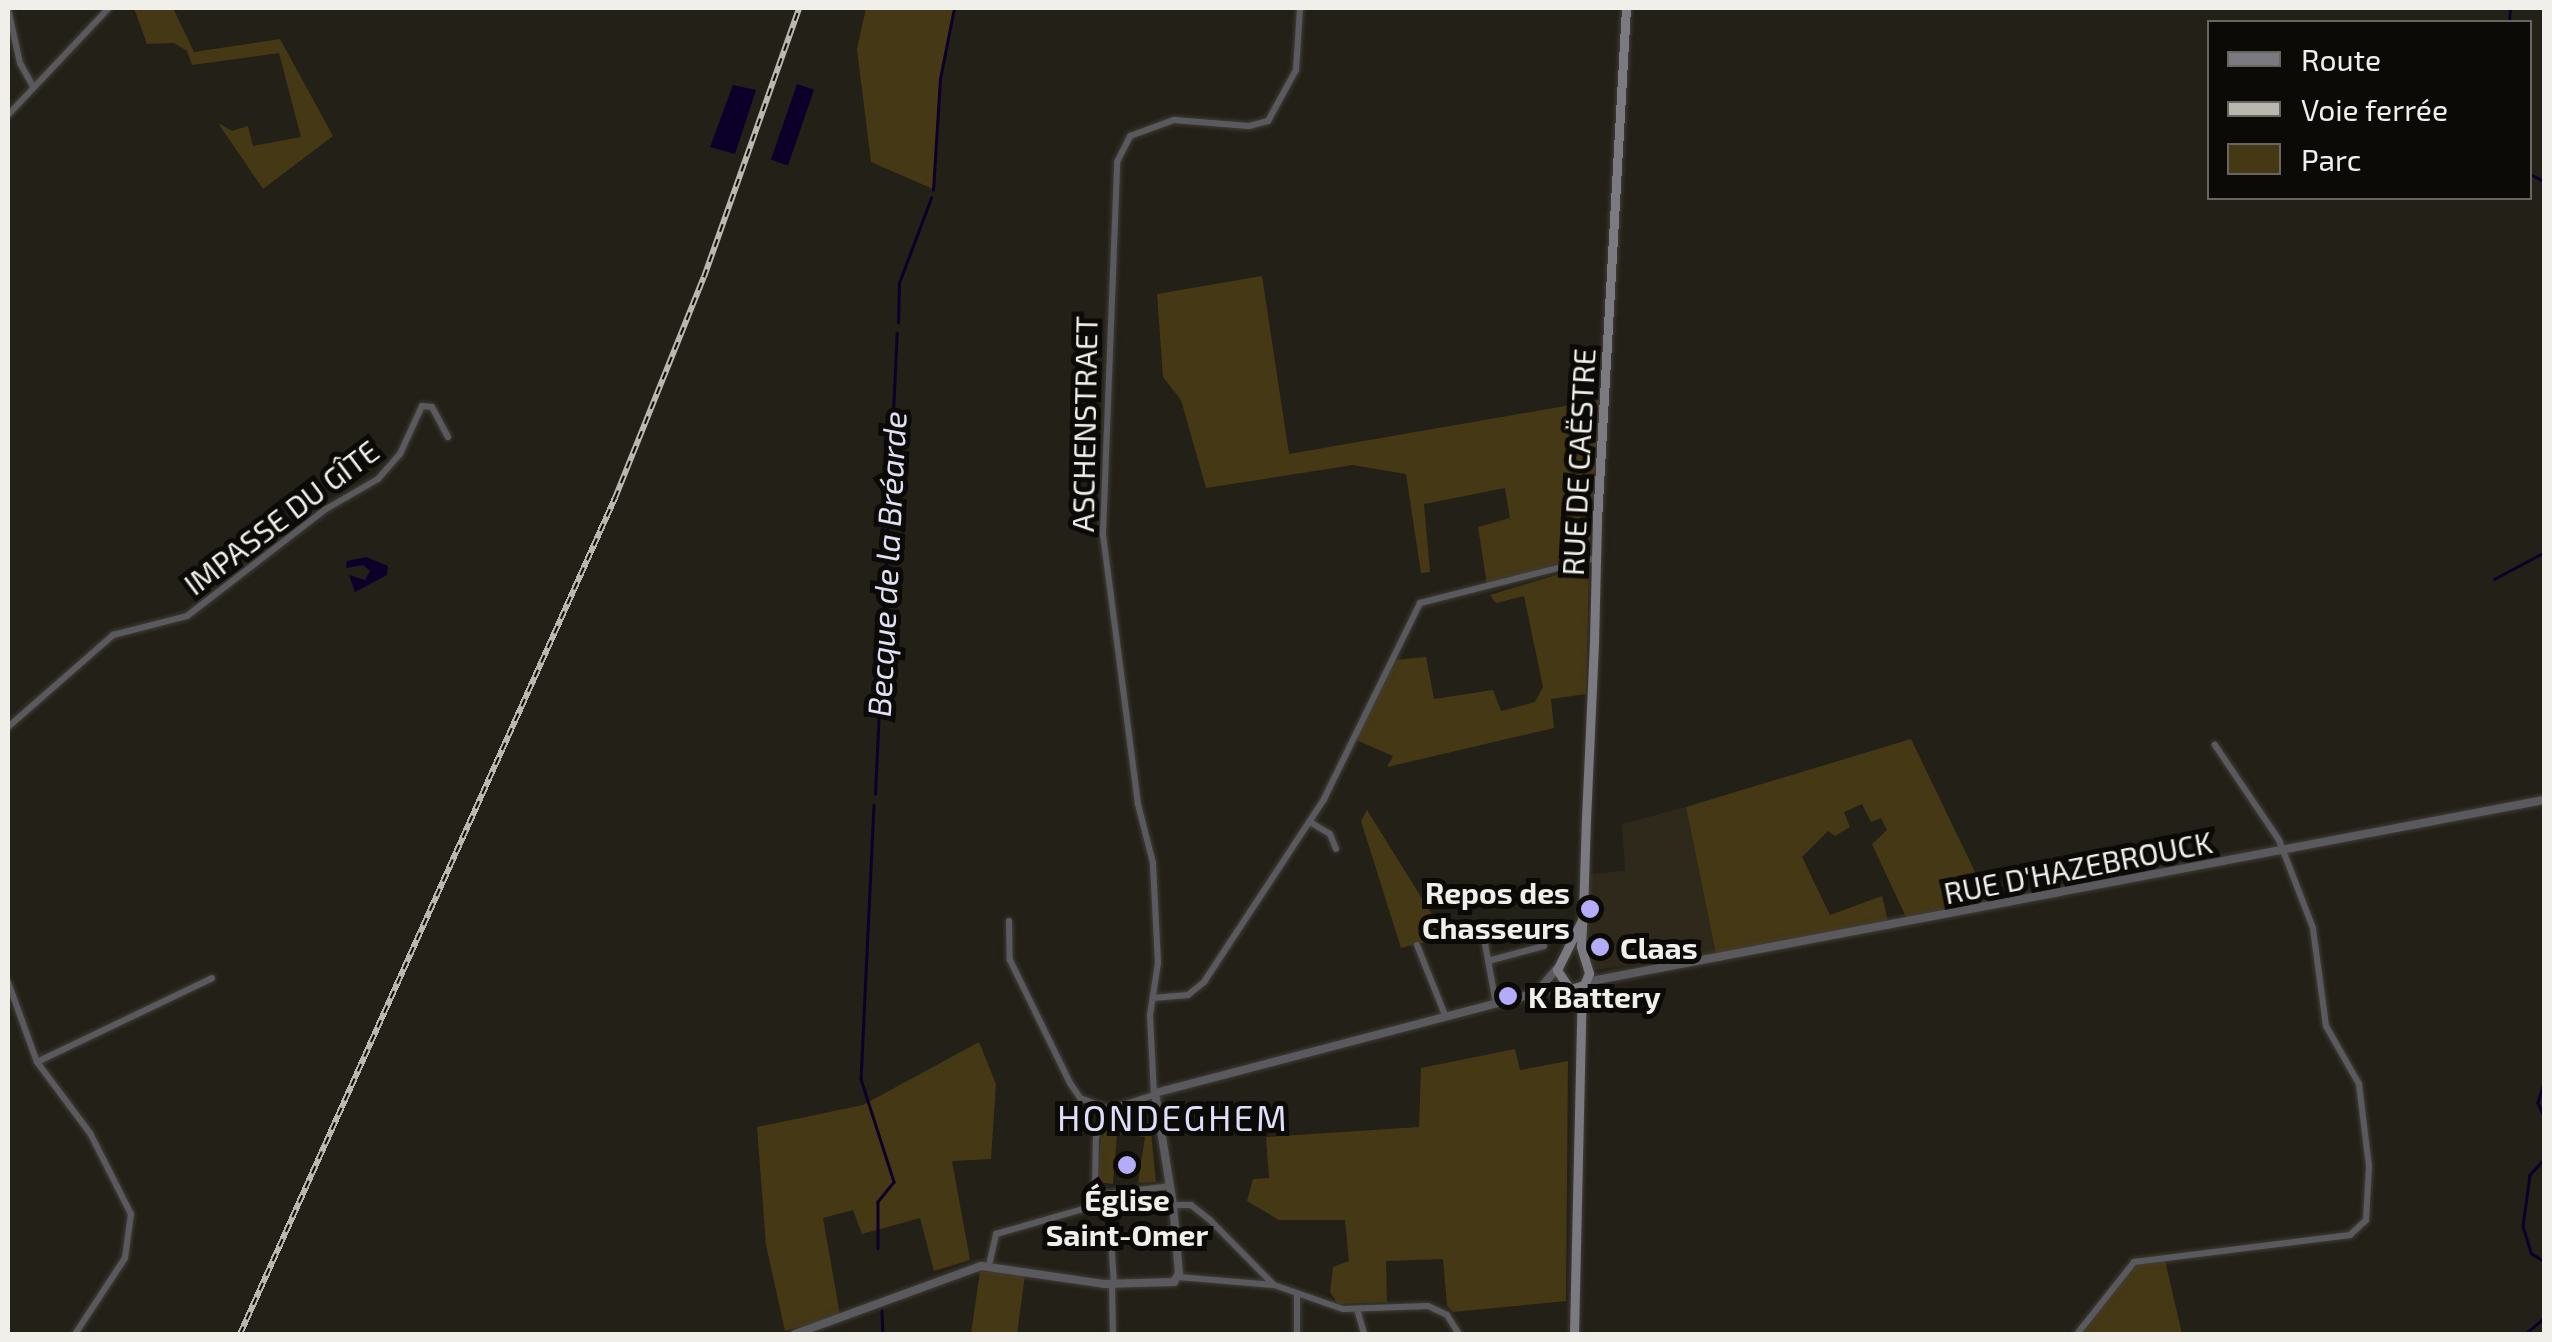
<!DOCTYPE html>
<meta charset="utf-8">
<style>
body{margin:0}
#map{position:relative;width:2552px;height:1342px;overflow:hidden;background:#232018;font-family:"Exo 2",sans-serif}
div>[style]{position:absolute}
.built>*{inset:0;background:#2e291b}
.green>*{inset:0;background:#453814}
.water>*{inset:0;background:#0c002b;transform-origin:0 0}
.stream>*{height:2.5px;margin:-1.25px;padding:0 1.25px;transform-origin:1.25px;border-radius:1.25px;background:#0c002b}
.roads{filter:drop-shadow(0 0 2px #403d35) drop-shadow(0 0 2px #403d35)}
.minor>*{height:6px;margin:-3px;padding:0 3px;transform-origin:3px;border-radius:3px;background:#5a5a5e}
.tertiary>*{height:8px;margin:-4px;padding:0 4px;transform-origin:4px;border-radius:4px;background:#5a5a5e}
.secondary>*{height:9px;margin:-4.5px;padding:0 4.5px;transform-origin:4.5px;border-radius:4.5px;background:#7b7a81}
.rail>*{height:6px;margin-top:-3px;transform-origin:0;background:repeating-linear-gradient(90deg,#0b0a07 0 8px,#b9b7b0 0 16px);box-sizing:border-box;border-block:2px solid #b9b7b0}
.dots>*{width:28px;height:28px;translate:-50% -50%;box-sizing:border-box;border:5px solid #0b0a07;border-radius:50%}
span{translate:-50% -50%;white-space:nowrap;text-align:center;line-height:1.15;-webkit-text-stroke:10px #0b0a07;paint-order:stroke}
.street-label{font-size:30px;color:#f1efe9}
.poi-label{font-size:30px;color:#f1efe9;font-weight:700}
.right{translate:-100% -50%;text-align:right}
.left{translate:0 -50%;text-align:left}
.water-label{font-size:32px;color:#e1e0f5;font-style:italic}
.quarter-label{font-size:35px;color:#dfdefb;letter-spacing:2.5px}
.frame{position:absolute;inset:0;border:10px solid #f1efe9;pointer-events:none}
.legend{position:absolute;left:2207px;top:20px;width:325px;height:180px;box-sizing:border-box;background:#0b0a07;border:2px solid #676661;margin:0;padding:12px 18px;list-style:none;font-size:30px;color:#f1efe9}
.legend li{display:flex;align-items:center;gap:20px;height:50px}
.legend b{width:50px;border:2px solid #676661}
</style>
<div id="map">
<div class="built">
<div style="clip-path:polygon(1686px 807px,1716px 954px,1594px 970px,1587px 946px,1589px 874px,1625px 871px,1622px 824px)"></div>
</div>
<div class="green">
<div style="clip-path:polygon(134px 8px,173px 8px,194px 52px,280px 39px,333px 136px,263px 189px,218px 123px,232px 131px,248px 126px,253px 146px,301px 137px,279px 53px,192px 65px,187px 51px,174px 43px,147px 44px)"></div>
<div style="clip-path:polygon(866px 8px,956px 8px,941px 81px,933px 189px,871px 162px,857px 49px)"></div>
<div style="clip-path:polygon(1262px 276px,1289px 454px,1600px 400px,1589px 554px,1487px 585px,1478px 527px,1510px 518px,1505px 488px,1424px 504px,1430px 572px,1421px 573px,1406px 474px,1353px 465px,1206px 488px,1181px 400px,1163px 377px,1157px 294px)"></div>
<div style="clip-path:polygon(1589px 565px,1586px 694px,1551px 699px,1554px 728px,1387px 767px,1393px 756px,1354px 739px,1395px 660px,1426px 657px,1434px 699px,1493px 690px,1501px 711px,1535px 702px,1543px 687px,1524px 596px,1496px 603px,1490px 595px)"></div>
<div style="clip-path:polygon(1911px 739px,1989px 901px,1906px 917px,1872px 844px,1887px 830px,1881px 818px,1871px 822px,1862px 804px,1844px 812px,1850px 827px,1835px 836px,1828px 831px,1802px 857px,1830px 915px,1882px 896px,1888px 921px,1716px 954px,1686px 807px)"></div>
<div style="clip-path:polygon(1367px 810px,1446px 937px,1401px 948px,1361px 821px)"></div>
<div style="clip-path:polygon(979px 1042px,996px 1084px,991px 1159px,952px 1161px,970px 1260px,934px 1271px,920px 1218px,862px 1234px,853px 1210px,823px 1218px,840px 1315px,785px 1331px,766px 1245px,757px 1127px,863px 1105px)"></div>
<div style="clip-path:polygon(1515px 1049px,1520px 1070px,1568px 1061px,1566px 1301px,1453px 1312px,1447px 1306px,1443px 1259px,1386px 1261px,1387px 1302px,1338px 1304px,1330px 1292px,1333px 1267px,1349px 1261px,1345px 1220px,1279px 1220px,1247px 1201px,1253px 1179px,1269px 1178px,1266px 1137px,1419px 1127px,1421px 1068px)"></div>
<div style="clip-path:polygon(1119px 1114px,1150px 1122px,1156px 1182px,1138px 1183px,1145px 1137px,1117px 1134px,1113px 1184px,1098px 1182px,1101px 1138px)"></div>
<div style="clip-path:polygon(2165px 1260px,2182px 1334px,2080px 1334px,2133px 1265px)"></div>
<div style="clip-path:polygon(980px 1271px,1025px 1274px,1017px 1334px,971px 1334px)"></div>
</div>
<div class="water">
<div style="left:797px;top:84px;width:18px;height:80px;rotate:19deg"></div>
<div style="clip-path:polygon(733px 85px,756px 90px,735px 154px,710px 147px)"></div>
<div style="clip-path:polygon(366px 557px,388px 566px,387px 575px,355px 592px,349px 575px,365px 580px,370px 571px,363px 565px,346px 568px,347px 561px)"></div>
</div>
<div class="stream">
<div style="left:2509px;top:22px;width:14px;rotate:-86deg"></div>
<div style="left:2530px;top:174px;width:16px;rotate:27deg"></div>
<div style="left:933px;top:190px;width:111px;rotate:-86.4deg"></div>
<div style="left:940px;top:79px;width:72px;rotate:-78.8deg"></div>
<div style="left:2544px;top:211px;width:2px;rotate:90deg"></div>
<div style="left:2544px;top:297px;width:42px;rotate:90deg"></div>
<div style="left:898px;top:323px;width:40px;rotate:-88.6deg"></div>
<div style="left:899px;top:283px;width:91px;rotate:-69.4deg"></div>
<div style="left:2544px;top:408px;width:19px;rotate:90deg"></div>
<div style="left:2544px;top:552px;width:8px;rotate:90deg"></div>
<div style="left:2494px;top:579px;width:53px;rotate:-28deg"></div>
<div style="left:875px;top:794px;width:461px;rotate:-87.3deg"></div>
<div style="left:874px;top:805px;width:274px;rotate:92.7deg"></div>
<div style="left:861px;top:1079px;width:108px;rotate:72.2deg"></div>
<div style="left:894px;top:1182px;width:26px;rotate:129deg"></div>
<div style="left:878px;top:1202px;width:46px;rotate:90deg"></div>
<div style="left:2544px;top:1027px;width:32px;rotate:90deg"></div>
<div style="left:2544px;top:1083px;width:21px;rotate:107deg"></div>
<div style="left:2538px;top:1103px;width:14px;rotate:65deg"></div>
<div style="left:2544px;top:1160px;width:21px;rotate:133deg"></div>
<div style="left:2530px;top:1175px;width:51px;rotate:97.8deg"></div>
<div style="left:2523px;top:1226px;width:28px;rotate:73deg"></div>
<div style="left:2531px;top:1253px;width:15px;rotate:32deg"></div>
<div style="left:882px;top:1310px;width:24px;rotate:88deg"></div>
<div style="left:2525px;top:1334px;width:25px;rotate:-40deg"></div>
</div>
<div class="roads">
<div class="minor">
<div style="left:8px;top:9px;width:55px;rotate:77.5deg"></div>
<div style="left:20px;top:63px;width:26px;rotate:61deg"></div>
<div style="left:8px;top:115px;width:147px;rotate:-46.7deg"></div>
<div style="left:8px;top:727px;width:140px;rotate:-41.2deg"></div>
<div style="left:113px;top:635px;width:76px;rotate:-14.4deg"></div>
<div style="left:187px;top:616px;width:175px;rotate:-37.6deg"></div>
<div style="left:326px;top:509px;width:60px;rotate:-30deg"></div>
<div style="left:378px;top:479px;width:33px;rotate:-49deg"></div>
<div style="left:400px;top:454px;width:53px;rotate:-65.4deg"></div>
<div style="left:422px;top:406px;width:10px;rotate:6deg"></div>
<div style="left:432px;top:407px;width:34px;rotate:62deg"></div>
<div style="left:1310px;top:822px;width:23px;rotate:31deg"></div>
<div style="left:1330px;top:834px;width:16px;rotate:68deg"></div>
<div style="left:1009px;top:921px;width:39px;rotate:89deg"></div>
<div style="left:1010px;top:960px;width:137px;rotate:64deg"></div>
<div style="left:1070px;top:1083px;width:18px;rotate:56deg"></div>
<div style="left:1080px;top:1098px;width:31px;rotate:21deg"></div>
<div style="left:1484px;top:938px;width:67px;rotate:79.7deg"></div>
<div style="left:1417px;top:945px;width:75px;rotate:68.2deg"></div>
<div style="left:1488px;top:961px;width:58px;rotate:-15deg"></div>
<div style="left:8px;top:982px;width:85px;rotate:70.1deg"></div>
<div style="left:37px;top:1062px;width:89px;rotate:53.3deg"></div>
<div style="left:90px;top:1133px;width:91px;rotate:63.2deg"></div>
<div style="left:131px;top:1214px;width:44px;rotate:97.8deg"></div>
<div style="left:125px;top:1258px;width:91px;rotate:123.3deg"></div>
<div style="left:1153px;top:998px;width:35px;rotate:-5deg"></div>
<div style="left:1188px;top:995px;width:21px;rotate:-39deg"></div>
<div style="left:1204px;top:982px;width:219px;rotate:-56.7deg"></div>
<div style="left:1324px;top:799px;width:218px;rotate:-63.9deg"></div>
<div style="left:1420px;top:603px;width:182px;rotate:-14.3deg"></div>
<div style="left:37px;top:1062px;width:194px;rotate:-25.6deg"></div>
<div style="left:1171px;top:1186px;width:66px;rotate:173.1deg"></div>
<div style="left:1105px;top:1194px;width:13px;rotate:-138deg"></div>
<div style="left:1095px;top:1185px;width:48px;rotate:-88.8deg"></div>
<div style="left:1096px;top:1137px;width:31px;rotate:-65deg"></div>
<div style="left:1109px;top:1109px;width:47px;rotate:-17.3deg"></div>
<div style="left:1154px;top:1095px;width:80px;rotate:-92.9deg"></div>
<div style="left:1150px;top:1015px;width:53px;rotate:-81.3deg"></div>
<div style="left:1158px;top:963px;width:100px;rotate:-92.9deg"></div>
<div style="left:1153px;top:863px;width:61px;rotate:-104.3deg"></div>
<div style="left:1138px;top:804px;width:273px;rotate:-97.4deg"></div>
<div style="left:1103px;top:533px;width:371px;rotate:-87.8deg"></div>
<div style="left:1117px;top:162px;width:29px;rotate:-63deg"></div>
<div style="left:1130px;top:136px;width:47px;rotate:-20deg"></div>
<div style="left:1174px;top:120px;width:75px;rotate:4.6deg"></div>
<div style="left:1249px;top:126px;width:20px;rotate:-15deg"></div>
<div style="left:1268px;top:121px;width:58px;rotate:-61.2deg"></div>
<div style="left:1296px;top:70px;width:62px;rotate:-86.3deg"></div>
<div style="left:1108px;top:1194px;width:90px;rotate:86.2deg"></div>
<div style="left:1173px;top:1205px;width:18px"></div>
<div style="left:1191px;top:1205px;width:24px;rotate:38deg"></div>
<div style="left:1210px;top:1220px;width:91px;rotate:45.4deg"></div>
<div style="left:989px;top:1265px;width:32px;rotate:-77deg"></div>
<div style="left:996px;top:1234px;width:91px;rotate:-16deg"></div>
<div style="left:1178px;top:1277px;width:96px;rotate:4.8deg"></div>
<div style="left:1274px;top:1285px;width:73px;rotate:19.2deg"></div>
<div style="left:1343px;top:1309px;width:85px;rotate:-2deg"></div>
<div style="left:1428px;top:1306px;width:21px;rotate:25deg"></div>
<div style="left:1447px;top:1315px;width:22px;rotate:58deg"></div>
<div style="left:1112px;top:1284px;width:50px;rotate:88.9deg"></div>
<div style="left:1357px;top:1309px;width:26px;rotate:74deg"></div>
<div style="left:1297px;top:1334px;width:41px;rotate:-90deg"></div>
<div style="left:2077px;top:1334px;width:92px;rotate:-51.6deg"></div>
<div style="left:2134px;top:1262px;width:218px;rotate:-7.1deg"></div>
<div style="left:2350px;top:1235px;width:22px;rotate:-43deg"></div>
<div style="left:2366px;top:1220px;width:54px;rotate:-86.8deg"></div>
<div style="left:2369px;top:1166px;width:83px;rotate:-97deg"></div>
<div style="left:2359px;top:1084px;width:67px;rotate:-119.6deg"></div>
<div style="left:2326px;top:1026px;width:99px;rotate:-97.6deg"></div>
<div style="left:2313px;top:928px;width:94px;rotate:-111.1deg"></div>
<div style="left:2279px;top:840px;width:115px;rotate:-124deg"></div>
</div>
<div class="tertiary">
<div style="left:1586px;top:982px;width:975px;rotate:-10.76deg"></div>
<div style="left:1538px;top:991px;width:30px;rotate:-50deg"></div>
<div style="left:795px;top:1334px;width:198px;rotate:-20.1deg"></div>
<div style="left:981px;top:1266px;width:124px;rotate:8.3deg"></div>
<div style="left:1104px;top:1284px;width:70px;rotate:-1.6deg"></div>
<div style="left:1174px;top:1282px;width:10px;rotate:-61deg"></div>
<div style="left:1179px;top:1273px;width:68px;rotate:-95deg"></div>
<div style="left:1173px;top:1205px;width:113px;rotate:-99.1deg"></div>
<div style="left:1155px;top:1093px;width:422px;rotate:-14.7deg"></div>
</div>
<div class="secondary">
<div style="left:1582px;top:920px;width:56px;rotate:116.6deg"></div>
<div style="left:1557px;top:970px;width:23px;rotate:56deg"></div>
<div style="left:1570px;top:989px;width:15px;rotate:-16deg"></div>
<div style="left:1584px;top:985px;width:13px;rotate:-67deg"></div>
<div style="left:1589px;top:973px;width:28px;rotate:-107deg"></div>
<div style="left:1581px;top:946px;width:33px;rotate:-87deg"></div>
<div style="left:1583px;top:913px;width:94px;rotate:-88.2deg"></div>
<div style="left:1586px;top:819px;width:176px;rotate:-87.4deg"></div>
<div style="left:1594px;top:643px;width:123px;rotate:-88.6deg"></div>
<div style="left:1597px;top:520px;width:513px;rotate:-86.76deg"></div>
<div style="left:1574px;top:1334px;width:348px;rotate:-88.7deg"></div>
</div>
</div>
<div class="rail">
<div style="left:240px;top:1334px;width:916px;rotate:-65.84deg"></div>
<div style="left:615px;top:498px;width:238px;rotate:-68.1deg"></div>
<div style="left:704px;top:277px;width:285px;rotate:-70.5deg"></div>
</div>
<div class="dots">
<div style="left:1590px;top:909px;background:#b4acf9"></div>
<div style="left:1600px;top:947px;background:#b4acf9"></div>
<div style="left:1508px;top:996px;background:#b4acf9"></div>
<div style="left:1127px;top:1165px;background:#b4acf9"></div>
</div>
<div class="street-label">
<span style="left:1084px;top:424px;rotate:-89deg">ASCHENSTRAET</span>
<span style="left:1578px;top:462px;rotate:-87deg">RUE DE CAËSTRE</span>
<span style="left:281px;top:517px;rotate:-37deg">IMPASSE DU GÎTE</span>
<span style="left:2078px;top:867px;rotate:-11deg">RUE D'HAZEBROUCK</span>
</div>
<div class="poi-label">
<span class="right" style="left:1570px;top:909px">Repos des<br>Chasseurs</span>
<span class="left" style="left:1620px;top:947px">Claas</span>
<span class="left" style="left:1528px;top:996px">K Battery</span>
<span style="left:1127px;top:1216px">Église<br>Saint-Omer</span>
</div>
<div class="water-label">
<span style="left:886px;top:564px;rotate:-87deg">Becque de la Bréarde</span>
</div>
<div class="quarter-label">
<span style="left:1173px;top:1117px">HONDEGHEM</span>
</div>
<div class="frame"></div>
<ul class="legend">
<li><b style="height:12px;background:#7b7a81"></b>Route</li>
<li><b style="height:12px;background:#b9b7b0"></b>Voie ferrée</li>
<li><b style="height:28px;background:#453814"></b>Parc</li>
</ul>
</div>
